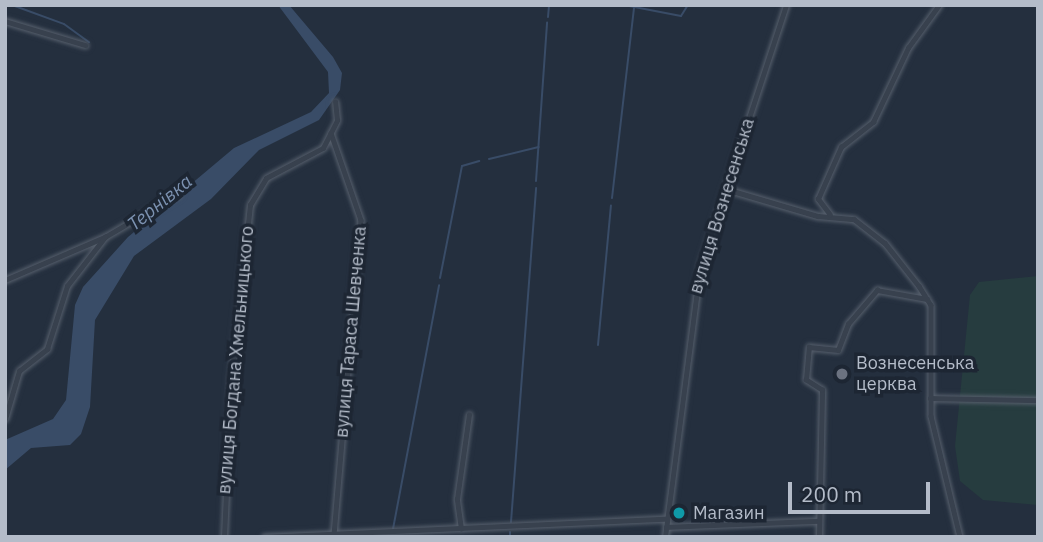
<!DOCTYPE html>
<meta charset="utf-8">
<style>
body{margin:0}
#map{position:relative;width:1043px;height:542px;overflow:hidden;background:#242f3e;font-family:"IBM Plex Sans",sans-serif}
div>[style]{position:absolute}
.green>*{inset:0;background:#263c3f}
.water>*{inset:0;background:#394c67}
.stream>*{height:2px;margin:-1px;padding:0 1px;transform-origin:1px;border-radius:1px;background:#394c67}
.roads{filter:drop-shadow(0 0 2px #565f6c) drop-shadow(0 0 2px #565f6c)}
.street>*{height:4.5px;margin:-2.25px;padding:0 2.25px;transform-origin:2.25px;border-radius:2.25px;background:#38414e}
.dots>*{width:19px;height:19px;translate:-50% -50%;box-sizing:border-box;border:4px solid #1d2633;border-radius:50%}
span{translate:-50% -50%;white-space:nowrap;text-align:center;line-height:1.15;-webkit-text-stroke:7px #1d2633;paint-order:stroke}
.street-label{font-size:18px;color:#b4bcc9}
.poi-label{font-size:18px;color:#b4bcc9}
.left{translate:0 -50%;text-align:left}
.water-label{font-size:19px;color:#7c92b1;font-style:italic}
.frame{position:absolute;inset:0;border:7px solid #b4bcc9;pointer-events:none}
.scale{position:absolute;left:788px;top:482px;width:142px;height:32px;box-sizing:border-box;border:4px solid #b4bcc9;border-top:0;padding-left:9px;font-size:21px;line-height:24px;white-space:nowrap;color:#b4bcc9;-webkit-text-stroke:5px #1d2633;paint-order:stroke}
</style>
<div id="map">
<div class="green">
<div style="clip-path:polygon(1038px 276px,1038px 505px,983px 500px,960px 481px,955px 446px,970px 295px,979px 282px)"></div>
</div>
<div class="water">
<div style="clip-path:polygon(278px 5px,289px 5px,333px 57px,342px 73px,340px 90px,319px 120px,259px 150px,211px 199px,134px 256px,95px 320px,90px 407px,81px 434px,70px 445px,31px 448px,5px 470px,5px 440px,53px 419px,66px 400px,75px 305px,83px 287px,128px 237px,234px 148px,311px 112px,329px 93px,328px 72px)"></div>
</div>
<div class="stream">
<div style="left:12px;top:5px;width:55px;rotate:20.1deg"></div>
<div style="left:64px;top:24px;width:31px;rotate:36deg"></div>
<div style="left:624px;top:5px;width:58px;rotate:10.9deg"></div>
<div style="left:681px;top:16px;width:13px;rotate:-58deg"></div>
<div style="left:548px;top:17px;width:12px;rotate:-85deg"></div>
<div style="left:489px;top:159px;width:51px;rotate:-13.5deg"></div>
<div style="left:536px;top:181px;width:159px;rotate:-86deg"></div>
<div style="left:612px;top:198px;width:192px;rotate:-83.4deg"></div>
<div style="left:440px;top:278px;width:114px;rotate:-78.9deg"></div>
<div style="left:462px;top:166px;width:18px;rotate:-16deg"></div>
<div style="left:598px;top:345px;width:140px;rotate:-84.7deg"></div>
<div style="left:511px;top:522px;width:335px;rotate:-85.7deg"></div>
<div style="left:393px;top:529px;width:248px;rotate:-79.3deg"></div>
<div style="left:510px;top:537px;width:5px;rotate:-90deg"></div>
</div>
<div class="roads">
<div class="street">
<div style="left:5px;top:21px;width:84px;rotate:16.7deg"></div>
<div style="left:331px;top:133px;width:92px;rotate:71deg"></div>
<div style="left:361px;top:220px;width:317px;rotate:94.9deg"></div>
<div style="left:726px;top:189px;width:96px;rotate:16.4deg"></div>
<div style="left:818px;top:216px;width:36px;rotate:5deg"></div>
<div style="left:854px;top:219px;width:39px;rotate:38deg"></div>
<div style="left:885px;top:243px;width:55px;rotate:51.7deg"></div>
<div style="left:919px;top:286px;width:22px;rotate:58deg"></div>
<div style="left:931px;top:305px;width:111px;rotate:90deg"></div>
<div style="left:931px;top:416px;width:124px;rotate:76.5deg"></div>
<div style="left:830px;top:215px;width:20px;rotate:-127deg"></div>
<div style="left:818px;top:199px;width:57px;rotate:-66.1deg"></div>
<div style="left:841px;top:147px;width:41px;rotate:-38deg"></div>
<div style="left:873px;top:122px;width:82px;rotate:-64.7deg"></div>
<div style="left:908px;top:48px;width:53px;rotate:-54.2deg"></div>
<div style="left:5px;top:280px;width:109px;rotate:-23.3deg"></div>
<div style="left:105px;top:237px;width:85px;rotate:-30.5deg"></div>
<div style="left:930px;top:398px;width:108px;rotate:1.1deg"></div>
<div style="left:5px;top:419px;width:50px;rotate:-73.7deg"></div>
<div style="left:19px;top:371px;width:36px;rotate:-38deg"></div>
<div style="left:47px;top:349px;width:66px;rotate:-72.4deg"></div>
<div style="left:67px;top:286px;width:62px;rotate:-52.2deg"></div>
<div style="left:666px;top:527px;width:151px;rotate:-2.3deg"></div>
<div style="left:461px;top:529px;width:30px;rotate:-98deg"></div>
<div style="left:457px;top:499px;width:85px;rotate:-81.9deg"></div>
<div style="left:224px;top:537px;width:157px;rotate:-87.4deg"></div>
<div style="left:231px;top:380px;width:176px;rotate:-83.8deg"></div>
<div style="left:250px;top:205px;width:31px;rotate:-59deg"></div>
<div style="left:266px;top:178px;width:64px;rotate:-27.8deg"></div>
<div style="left:323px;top:148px;width:31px;rotate:-63deg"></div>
<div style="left:337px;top:120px;width:18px;rotate:-96deg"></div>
<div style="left:264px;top:537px;width:403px;rotate:-2.6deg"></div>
<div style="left:665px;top:537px;width:272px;rotate:-82.6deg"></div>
<div style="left:700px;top:267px;width:276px;rotate:-71.8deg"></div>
<div style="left:819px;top:537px;width:147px;rotate:-88.8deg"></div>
<div style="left:822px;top:390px;width:19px;rotate:-148deg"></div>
<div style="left:806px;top:380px;width:33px;rotate:-85deg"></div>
<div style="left:809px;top:347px;width:29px;rotate:6deg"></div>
<div style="left:838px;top:350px;width:28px;rotate:-69deg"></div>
<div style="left:848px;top:324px;width:45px;rotate:-49.5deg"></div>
<div style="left:877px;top:290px;width:51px;rotate:10.2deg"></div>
</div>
</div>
<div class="dots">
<div style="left:842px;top:374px;background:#6b7280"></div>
<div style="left:679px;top:513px;background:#0f9aa8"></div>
</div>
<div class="street-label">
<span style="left:722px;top:206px;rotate:-73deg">вулиця Вознесенська</span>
<span style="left:351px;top:332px;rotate:-85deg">вулиця Тараса Шевченка</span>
<span style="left:236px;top:360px;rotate:-85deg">вулиця Богдана Хмельницького</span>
</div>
<div class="poi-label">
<span class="left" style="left:856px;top:374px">Вознесенська<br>церква</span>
<span class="left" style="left:693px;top:513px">Магазин</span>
</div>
<div class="water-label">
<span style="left:160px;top:203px;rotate:-39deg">Тернівка</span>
</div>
<div class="frame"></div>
<div class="scale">200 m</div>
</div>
